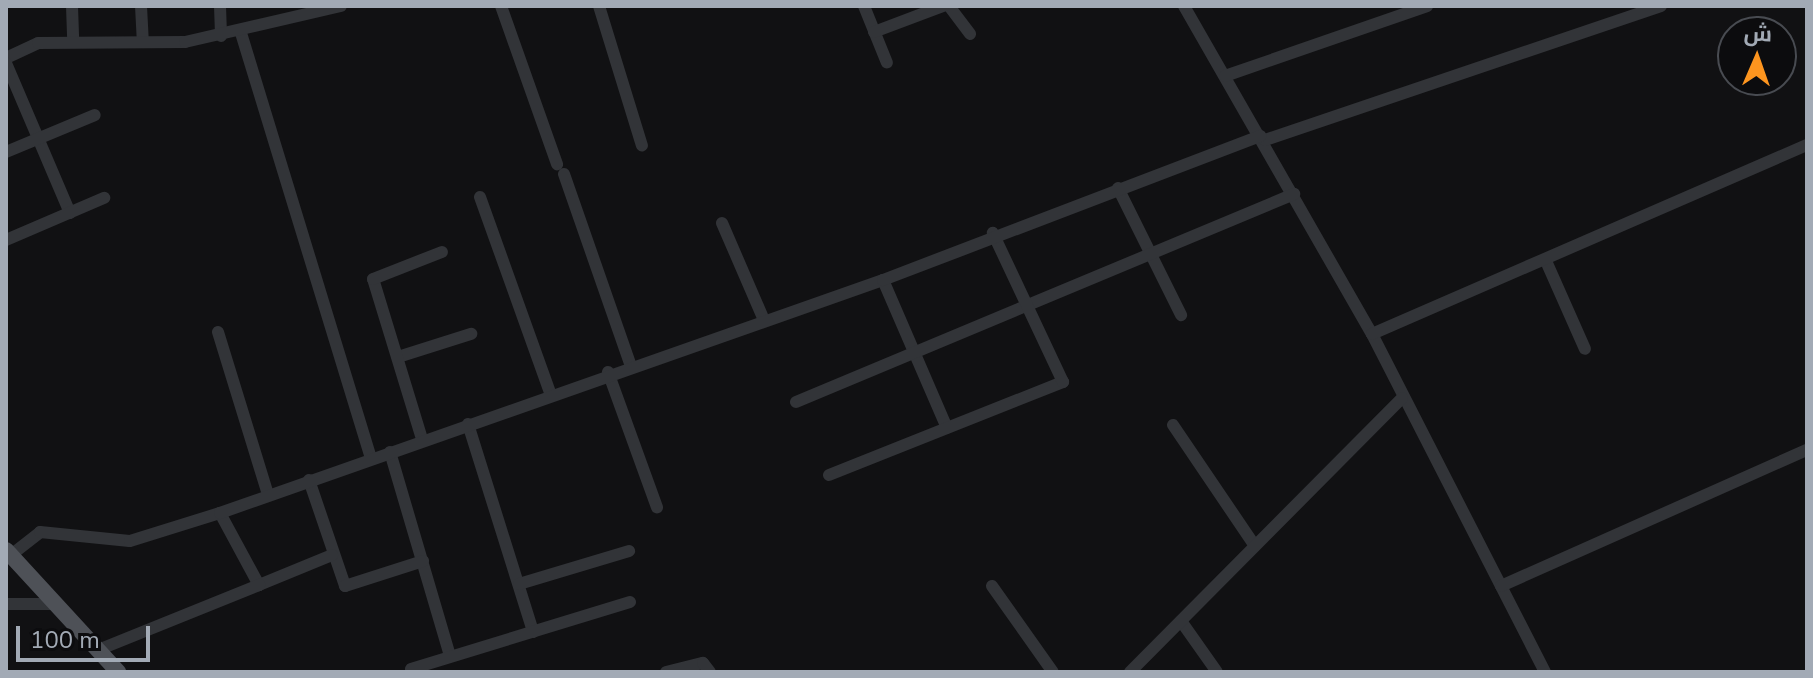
<!DOCTYPE html>
<meta charset="utf-8">
<style>
body{margin:0}
#map{position:relative;width:1813px;height:678px;overflow:hidden;background:#111113;font-family:"Nunito Sans",Cairo,sans-serif}
div>[style]{position:absolute}
.minor>*{height:12px;margin:-6px;padding:0 6px;transform-origin:6px;border-radius:6px;background:#323438}
.major>*{height:16px;margin:-8px;padding:0 8px;transform-origin:8px;border-radius:8px;background:#4e5157}
span{translate:-50% -50%;white-space:nowrap;text-align:center;line-height:1.15;-webkit-text-stroke:6px #0c0c0e;paint-order:stroke}
.frame{position:absolute;inset:0;border:8px solid #a2aab5;pointer-events:none}
.north{position:absolute;left:1717px;top:16px;width:80px;height:80px;box-sizing:border-box;background:#0c0c0e;border:2px solid #484b51;border-radius:50%;rotate:2deg;font-size:22px;font-weight:700;line-height:32px;text-align:center;color:#a2aab5}
.north::after{content:'';display:block;margin:auto;width:28px;height:36px;background:#fd951f;clip-path:polygon(50% 0,100% 100%,50% 72%,0 100%)}
.scale{position:absolute;left:16px;top:626px;width:134px;height:36px;box-sizing:border-box;border:4px solid #a2aab5;border-top:0;padding-left:10px;font-size:24px;line-height:28px;white-space:nowrap;color:#a2aab5;-webkit-text-stroke:6px #0c0c0e;paint-order:stroke}
</style>
<div id="map">
<div class="minor">
<div style="left:72px;top:6px;width:36px;rotate:88deg"></div>
<div style="left:141px;top:6px;width:36px;rotate:87deg"></div>
<div style="left:220px;top:6px;width:30px;rotate:88deg"></div>
<div style="left:501px;top:6px;width:168px;rotate:70.5deg"></div>
<div style="left:599px;top:6px;width:146px;rotate:72.9deg"></div>
<div style="left:864px;top:6px;width:61px;rotate:68deg"></div>
<div style="left:949px;top:6px;width:35px;rotate:53deg"></div>
<div style="left:1184px;top:6px;width:378px;rotate:60.2deg"></div>
<div style="left:1372px;top:334px;width:380px;rotate:62.9deg"></div>
<div style="left:874px;top:32px;width:74px;rotate:-20.6deg"></div>
<div style="left:241px;top:33px;width:442px;rotate:73deg"></div>
<div style="left:6px;top:58px;width:35px;rotate:-25deg"></div>
<div style="left:38px;top:43px;width:147px;rotate:-0.4deg"></div>
<div style="left:185px;top:42px;width:160px;rotate:-13deg"></div>
<div style="left:6px;top:63px;width:163px;rotate:66.9deg"></div>
<div style="left:1225px;top:76px;width:214px;rotate:-19.1deg"></div>
<div style="left:1265px;top:140px;width:418px;rotate:-18.7deg"></div>
<div style="left:6px;top:152px;width:96px;rotate:-22.6deg"></div>
<div style="left:564px;top:174px;width:201px;rotate:70.8deg"></div>
<div style="left:1118px;top:188px;width:142px;rotate:63.6deg"></div>
<div style="left:480px;top:197px;width:207px;rotate:70.3deg"></div>
<div style="left:722px;top:223px;width:106px;rotate:66.6deg"></div>
<div style="left:6px;top:240px;width:107px;rotate:-23.2deg"></div>
<div style="left:1546px;top:261px;width:96px;rotate:66.1deg"></div>
<div style="left:883px;top:280px;width:161px;rotate:66.6deg"></div>
<div style="left:218px;top:332px;width:170px;rotate:72.9deg"></div>
<div style="left:1372px;top:334px;width:474px;rotate:-23.5deg"></div>
<div style="left:398px;top:357px;width:77px;rotate:-17.5deg"></div>
<div style="left:608px;top:372px;width:144px;rotate:70.1deg"></div>
<div style="left:796px;top:402px;width:540px;rotate:-22.67deg"></div>
<div style="left:468px;top:424px;width:218px;rotate:72.6deg"></div>
<div style="left:1173px;top:425px;width:146px;rotate:55.9deg"></div>
<div style="left:422px;top:439px;width:167px;rotate:-107deg"></div>
<div style="left:373px;top:279px;width:74px;rotate:-21.4deg"></div>
<div style="left:390px;top:452px;width:213px;rotate:73.6deg"></div>
<div style="left:829px;top:475px;width:252px;rotate:-21.7deg"></div>
<div style="left:1063px;top:382px;width:165px;rotate:-115.2deg"></div>
<div style="left:309px;top:480px;width:112px;rotate:71.2deg"></div>
<div style="left:345px;top:586px;width:82px;rotate:-17.8deg"></div>
<div style="left:220px;top:513px;width:82px;rotate:61.6deg"></div>
<div style="left:259px;top:585px;width:79px;rotate:-22.3deg"></div>
<div style="left:11px;top:555px;width:37px;rotate:-38deg"></div>
<div style="left:40px;top:532px;width:90px;rotate:5.7deg"></div>
<div style="left:130px;top:541px;width:94px;rotate:-17.3deg"></div>
<div style="left:220px;top:513px;width:703px;rotate:-19.36deg"></div>
<div style="left:883px;top:280px;width:404px;rotate:-20.9deg"></div>
<div style="left:519px;top:584px;width:115px;rotate:-16.7deg"></div>
<div style="left:992px;top:586px;width:105px;rotate:54.7deg"></div>
<div style="left:1501px;top:586px;width:335px;rotate:-24deg"></div>
<div style="left:6px;top:604px;width:49px"></div>
<div style="left:1181px;top:621px;width:62px;rotate:54.8deg"></div>
<div style="left:98px;top:650px;width:174px;rotate:-22deg"></div>
<div style="left:411px;top:669px;width:229px;rotate:-17deg"></div>
<div style="left:666px;top:672px;width:38px;rotate:-14deg"></div>
<div style="left:703px;top:663px;width:11px;rotate:52deg"></div>
<div style="left:1130px;top:672px;width:386px;rotate:-45.2deg"></div>
</div>
<div class="major">
<div style="left:6px;top:550px;width:166px;rotate:47.4deg"></div>
</div>
<div class="frame"></div>
<div class="north">ش</div>
<div class="scale">100 m</div>
</div>
